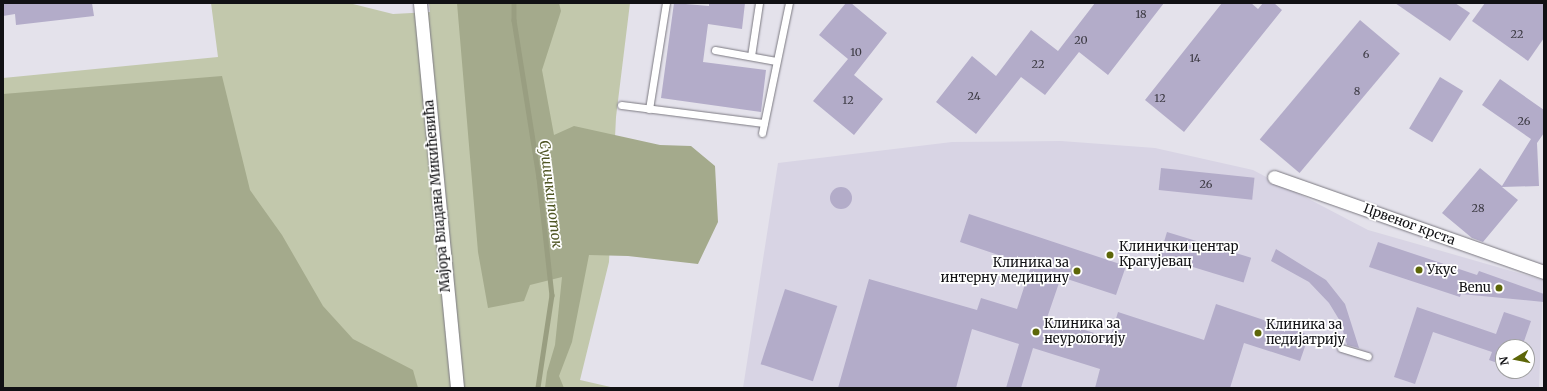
<!DOCTYPE html>
<meta charset="utf-8">
<style>
body{margin:0}
#map{position:relative;width:1547px;height:391px;overflow:hidden;background:#e4e2eb;font-family:Merriweather,serif}
div>[style]{position:absolute}
.built>*{inset:0;background:#d8d4e4}
.green>*{inset:0;background:#c2c8ac}
.forest>*{inset:0;background:#a4aa8c}
.stream>*{height:4.5px;margin:-2.25px;padding:0 2.25px;transform-origin:2.25px;border-radius:2.25px;background:#999e81}
.building>*{inset:0;background:#b3acc9;transform-origin:0 0}
.round{border-radius:50%}
.roads{filter:drop-shadow(0 0 1px #7b7981) drop-shadow(0 0 1px #7b7981)}
.service>*{height:7px;margin:-3.5px;padding:0 3.5px;transform-origin:3.5px;border-radius:3.5px;background:#fff}
.minor>*{height:13px;margin:-6.5px;padding:0 6.5px;transform-origin:6.5px;border-radius:6.5px;background:#fff}
.dots>*{width:11px;height:11px;translate:-50% -50%;box-sizing:border-box;border:2px solid #fff;border-radius:50%}
span{translate:-50% -50%;white-space:nowrap;text-align:center;line-height:1.15;-webkit-text-stroke:3.5px #fff;paint-order:stroke}
.number-label{font-size:11px;color:#3a3841}
.number-label span{-webkit-text-stroke-width:0}
.street-label{font-size:13px;color:#111114}
.poi-label{font-size:13px;color:#111114}
.left{translate:0 -50%;text-align:left}
.right{translate:-100% -50%;text-align:right}
.water-label{font-size:14px;color:#4f5624;font-style:italic}
.frame{position:absolute;inset:0;border:4px solid #111114;pointer-events:none}
.north{position:absolute;left:1495px;top:339px;width:40px;height:40px;box-sizing:border-box;background:#fff;border:1px solid #a0a0a1;border-radius:50%;rotate:260deg;font-size:11px;font-weight:700;line-height:16px;text-align:center;color:#111114}
.north::after{content:'';display:block;margin:auto;width:14px;height:18px;background:#5d6608;clip-path:polygon(50% 0,100% 100%,50% 72%,0 100%)}
</style>
<div id="map">
<div class="built">
<div style="clip-path:polygon(evenodd,1061px 141px,1155px 148px,1253px 170px,1368px 230px,1543px 280px,1539px 388px,743px 388px,778px 163px,952px 142px,1061px 141px,1503px 347px,1527px 347px,1527px 371px,1503px 371px,1503px 347px)"></div>
</div>
<div class="green">
<div style="clip-path:polygon(211px 3px,349px 3px,393px 14px,430px 12px,429px 3px,630px 3px,616px 117px,609px 262px,580px 380px,615px 388px,3px 388px,3px 78px,218px 57px)"></div>
</div>
<div class="forest">
<div style="clip-path:polygon(457px 3px,559px 3px,561px 11px,542px 70px,554px 135px,574px 126px,660px 145px,691px 146px,715px 166px,718px 222px,698px 264px,628px 256px,589px 255px,572px 342px,559px 376px,564px 388px,545px 388px,547px 372px,555px 345px,562px 277px,530px 285px,524px 301px,488px 308px,478px 252px)"></div>
<div style="clip-path:polygon(222px 76px,250px 190px,282px 235px,323px 306px,353px 339px,413px 370px,418px 388px,3px 388px,3px 94px)"></div>
</div>
<div class="stream">
<div style="left:514px;top:3px;width:17px;rotate:90deg"></div>
<div style="left:514px;top:20px;width:160px;rotate:81deg"></div>
<div style="left:539px;top:178px;width:118px;rotate:83.7deg"></div>
<div style="left:552px;top:295px;width:94px;rotate:98.6deg"></div>
</div>
<div class="building">
<div style="clip-path:polygon(3px 3px,92px 3px,94px 16px,16px 25px,15px 14px,3px 16px)"></div>
<div style="clip-path:polygon(674px 3px,709px 6px,709px 3px,745px 3px,742px 29px,708px 24px,703px 62px,766px 70px,761px 112px,661px 98px)"></div>
<div style="clip-path:polygon(846px 3px,851px 3px,887px 33px,854px 75px,883px 99px,854px 135px,813px 101px,848px 59px,819px 35px)"></div>
<div style="clip-path:polygon(1095px 3px,1164px 3px,1108px 75px,1079px 52px,1045px 95px,1021px 77px,976px 134px,936px 102px,972px 56px,996px 76px,1031px 30px,1058px 51px)"></div>
<div style="clip-path:polygon(1222px 3px,1251px 3px,1258px 9px,1263px 3px,1274px 3px,1282px 10px,1184px 132px,1145px 100px)"></div>
<div style="clip-path:polygon(1395px 3px,1455px 3px,1470px 13px,1450px 41px)"></div>
<div style="clip-path:polygon(1485px 3px,1544px 3px,1544px 38px,1528px 61px,1472px 21px)"></div>
<div style="left:1360px;top:20px;width:52px;height:156px;rotate:40deg"></div>
<div style="left:1440px;top:77px;width:27px;height:60px;rotate:31deg"></div>
<div style="clip-path:polygon(1500px 79px,1544px 110px,1544px 133px,1537px 143px,1539px 186px,1502px 187px,1518px 200px,1483px 242px,1472px 238px,1442px 213px,1480px 168px,1502px 186px,1531px 139px,1482px 105px)"></div>
<div style="left:1161px;top:168px;width:94px;height:22px;rotate:6deg"></div>
<div class="round" style="left:830px;top:187px;width:22px;height:22px"></div>
<div style="clip-path:polygon(969px 214px,1126px 266px,1116px 295px,1061px 277px,1047px 318px,1110px 338px,1118px 312px,1204px 340px,1216px 304px,1309px 335px,1300px 361px,1244px 343px,1230px 388px,1095px 388px,1100px 369px,1033px 348px,1021px 388px,1006px 388px,1019px 344px,972px 329px,956px 388px,838px 388px,869px 279px,977px 310px,981px 298px,1017px 309px,1031px 266px,960px 242px)"></div>
<div style="left:1167px;top:232px;width:88px;height:26px;rotate:17deg"></div>
<div style="clip-path:polygon(1378px 242px,1477px 275px,1479px 271px,1544px 294px,1544px 302px,1461px 294px,1460px 297px,1369px 267px)"></div>
<div style="clip-path:polygon(1276px 249px,1326px 280px,1345px 304px,1359px 348px,1347px 345px,1340px 321px,1329px 303px,1309px 282px,1271px 261px)"></div>
<div style="left:785px;top:289px;width:55px;height:79px;rotate:18deg"></div>
<div style="clip-path:polygon(1417px 307px,1496px 334px,1504px 312px,1531px 321px,1522px 347px,1503px 347px,1503px 365px,1489px 360px,1492px 352px,1433px 332px,1415px 384px,1394px 377px)"></div>
</div>
<div class="roads">
<div class="service">
<div style="left:715px;top:50px;width:62px;rotate:10.2deg"></div>
<div style="left:751px;top:56px;width:54px;rotate:-81.4deg"></div>
<div style="left:621px;top:105px;width:144px;rotate:7.2deg"></div>
<div style="left:649px;top:109px;width:107px;rotate:-80.9deg"></div>
<div style="left:762px;top:133px;width:133px;rotate:-78.3deg"></div>
<div style="left:1341px;top:348px;width:28px;rotate:17deg"></div>
</div>
<div class="minor">
<div style="left:420px;top:3px;width:387px;rotate:84.5deg"></div>
<div style="left:1274px;top:177px;width:286px;rotate:19.4deg"></div>
</div>
</div>
<div class="dots">
<div style="left:1110px;top:255px;background:#5d6608"></div>
<div style="left:1419px;top:270px;background:#5d6608"></div>
<div style="left:1077px;top:271px;background:#5d6608"></div>
<div style="left:1499px;top:288px;background:#5d6608"></div>
<div style="left:1036px;top:332px;background:#5d6608"></div>
<div style="left:1258px;top:333px;background:#5d6608"></div>
</div>
<div class="number-label">
<span style="left:1141px;top:14px">18</span>
<span style="left:1517px;top:34px">22</span>
<span style="left:1081px;top:40px">20</span>
<span style="left:856px;top:52px">10</span>
<span style="left:1366px;top:54px">6</span>
<span style="left:1195px;top:58px">14</span>
<span style="left:1038px;top:64px">22</span>
<span style="left:1357px;top:91px">8</span>
<span style="left:974px;top:96px">24</span>
<span style="left:1160px;top:98px">12</span>
<span style="left:848px;top:100px">12</span>
<span style="left:1524px;top:121px">26</span>
<span style="left:1206px;top:184px">26</span>
<span style="left:1478px;top:208px">28</span>
</div>
<div class="street-label">
<span style="left:438px;top:196px;rotate:-95deg">Мајора Владана Микићевића</span>
<span style="left:1409px;top:225px;rotate:20deg">Црвеног крста</span>
</div>
<div class="poi-label">
<span class="left" style="left:1119px;top:255px">Клинички центар<br>Крагујевац</span>
<span class="right" style="left:1069px;top:271px">Клиника за<br>интерну медицину</span>
<span class="left" style="left:1427px;top:270px">Укус</span>
<span class="right" style="left:1491px;top:288px">Benu</span>
<span class="left" style="left:1044px;top:332px">Клиника за<br>неурологију</span>
<span class="left" style="left:1266px;top:333px">Клиника за<br>педијатрију</span>
</div>
<div class="water-label">
<span style="left:551px;top:194px;rotate:83deg">Сушички поток</span>
</div>
<div class="frame"></div>
<div class="north">N</div>
</div>
